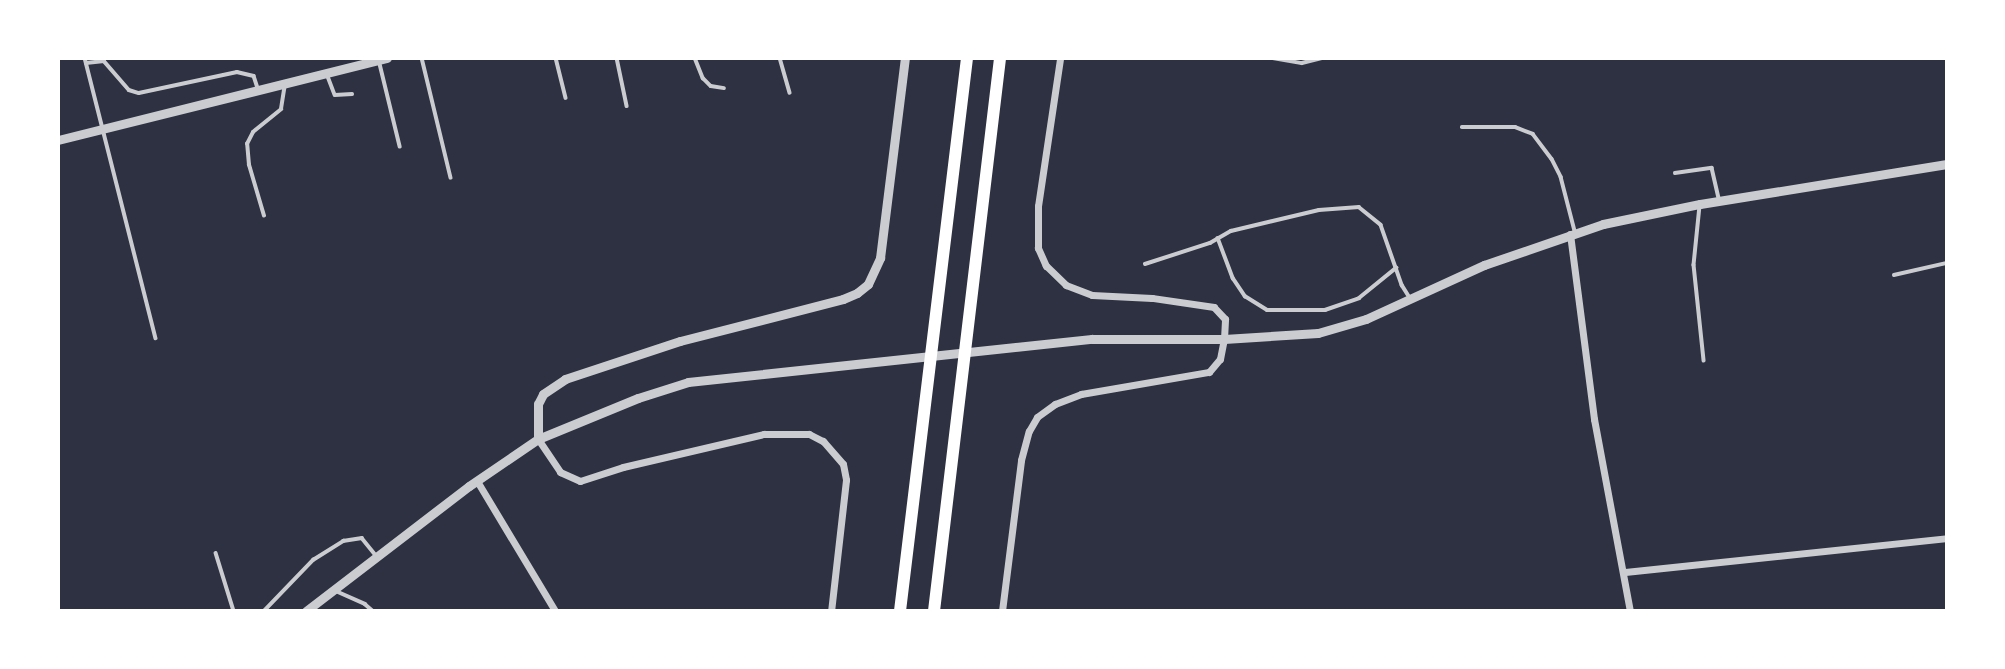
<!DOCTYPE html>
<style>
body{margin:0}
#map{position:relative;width:2005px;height:669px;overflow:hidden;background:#2d3142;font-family:"PT Sans",sans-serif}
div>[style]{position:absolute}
.service>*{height:3.5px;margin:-1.75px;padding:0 1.75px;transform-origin:1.75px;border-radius:1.75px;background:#caccd0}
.minor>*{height:7px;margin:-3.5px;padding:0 3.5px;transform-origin:3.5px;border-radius:3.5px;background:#caccd0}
.tertiary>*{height:9px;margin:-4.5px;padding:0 4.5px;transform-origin:4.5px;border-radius:4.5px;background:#caccd0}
.motorway>*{height:12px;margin:-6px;padding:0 6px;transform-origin:6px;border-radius:6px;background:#fff}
span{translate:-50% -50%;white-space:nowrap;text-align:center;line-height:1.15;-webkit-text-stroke:7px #fff;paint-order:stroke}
.frame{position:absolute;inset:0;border:60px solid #fff;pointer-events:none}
</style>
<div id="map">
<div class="service">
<div style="left:85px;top:58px;width:289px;rotate:75.8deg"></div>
<div style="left:422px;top:58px;width:123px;rotate:76.4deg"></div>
<div style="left:556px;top:58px;width:41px;rotate:76deg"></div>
<div style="left:617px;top:58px;width:49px;rotate:78.2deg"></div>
<div style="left:695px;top:58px;width:22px;rotate:68deg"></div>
<div style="left:703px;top:78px;width:11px;rotate:45deg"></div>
<div style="left:711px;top:86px;width:13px;rotate:9deg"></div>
<div style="left:780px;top:58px;width:36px;rotate:74deg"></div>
<div style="left:1273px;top:58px;width:29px;rotate:10deg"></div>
<div style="left:1302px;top:63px;width:21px;rotate:-14deg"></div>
<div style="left:379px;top:60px;width:89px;rotate:76.3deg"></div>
<div style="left:86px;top:63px;width:18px;rotate:-6deg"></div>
<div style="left:104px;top:61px;width:38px;rotate:49deg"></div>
<div style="left:129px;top:90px;width:10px;rotate:17deg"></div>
<div style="left:139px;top:93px;width:100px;rotate:-12.1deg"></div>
<div style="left:237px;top:72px;width:17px;rotate:13deg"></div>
<div style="left:254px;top:76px;width:13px;rotate:72deg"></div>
<div style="left:327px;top:74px;width:22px;rotate:69deg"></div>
<div style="left:335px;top:95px;width:17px;rotate:-3deg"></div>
<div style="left:1462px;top:127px;width:53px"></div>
<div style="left:1515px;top:127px;width:19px;rotate:21deg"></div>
<div style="left:1533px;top:134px;width:31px;rotate:53deg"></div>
<div style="left:1552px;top:159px;width:20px;rotate:63deg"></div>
<div style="left:1561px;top:177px;width:56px;rotate:75.5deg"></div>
<div style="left:1675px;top:173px;width:37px;rotate:-8deg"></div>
<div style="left:1712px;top:168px;width:31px;rotate:77deg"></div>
<div style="left:1700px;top:206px;width:59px;rotate:95.8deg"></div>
<div style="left:1694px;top:265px;width:96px;rotate:84deg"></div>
<div style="left:264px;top:216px;width:53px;rotate:-106.4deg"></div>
<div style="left:249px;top:165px;width:21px;rotate:-95deg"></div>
<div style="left:247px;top:144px;width:13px;rotate:-63deg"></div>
<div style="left:253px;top:132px;width:36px;rotate:-39deg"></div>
<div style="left:281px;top:109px;width:24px;rotate:-81deg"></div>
<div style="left:1218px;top:238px;width:43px;rotate:69.4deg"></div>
<div style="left:1233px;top:278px;width:22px;rotate:56deg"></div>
<div style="left:1245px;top:296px;width:26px;rotate:32deg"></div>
<div style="left:1267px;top:310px;width:58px"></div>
<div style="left:1325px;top:310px;width:36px;rotate:-19deg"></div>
<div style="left:1359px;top:298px;width:48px;rotate:-39deg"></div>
<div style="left:1145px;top:264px;width:68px;rotate:-17.9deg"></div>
<div style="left:1210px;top:243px;width:24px;rotate:-30deg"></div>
<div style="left:1231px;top:231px;width:90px;rotate:-13.4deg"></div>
<div style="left:1319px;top:210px;width:40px;rotate:-4.3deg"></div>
<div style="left:1359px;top:207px;width:28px;rotate:39deg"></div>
<div style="left:1381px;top:225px;width:64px;rotate:70.7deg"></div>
<div style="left:1402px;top:285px;width:15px;rotate:58deg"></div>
<div style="left:1894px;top:275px;width:54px;rotate:-12.8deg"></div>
<div style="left:216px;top:553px;width:61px;rotate:72.8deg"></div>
<div style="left:336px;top:591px;width:32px;rotate:24deg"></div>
<div style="left:365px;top:604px;width:11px;rotate:41deg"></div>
<div style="left:264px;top:611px;width:71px;rotate:-46.1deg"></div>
<div style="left:313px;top:560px;width:36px;rotate:-32deg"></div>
<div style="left:343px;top:541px;width:19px;rotate:-9deg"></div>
<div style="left:362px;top:538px;width:22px;rotate:51deg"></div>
</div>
<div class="minor">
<div style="left:1570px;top:234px;width:187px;rotate:82.6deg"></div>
<div style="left:1594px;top:419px;width:195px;rotate:79.4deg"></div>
<div style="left:538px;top:439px;width:40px;rotate:56deg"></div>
<div style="left:560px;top:472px;width:22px;rotate:24deg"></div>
<div style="left:580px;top:481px;width:45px;rotate:-18deg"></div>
<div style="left:623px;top:467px;width:145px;rotate:-13.2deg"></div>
<div style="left:764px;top:434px;width:45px"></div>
<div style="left:809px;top:434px;width:16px;rotate:27deg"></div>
<div style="left:823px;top:441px;width:30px;rotate:49deg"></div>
<div style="left:843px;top:464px;width:16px;rotate:79deg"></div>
<div style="left:846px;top:480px;width:132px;rotate:96.5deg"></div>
<div style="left:477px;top:481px;width:152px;rotate:59deg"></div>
<div style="left:1625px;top:572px;width:324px;rotate:-6deg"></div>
<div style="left:1002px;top:611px;width:152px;rotate:-82.8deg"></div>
<div style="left:1021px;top:460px;width:30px;rotate:-75deg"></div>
<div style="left:1029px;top:431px;width:16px;rotate:-60deg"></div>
<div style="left:1037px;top:417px;width:22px;rotate:-36deg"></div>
<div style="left:1055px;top:404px;width:28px;rotate:-21deg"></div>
<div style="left:1081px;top:394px;width:130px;rotate:-9.8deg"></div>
<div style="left:1209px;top:372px;width:17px;rotate:-50deg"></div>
<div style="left:1220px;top:359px;width:20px;rotate:-79deg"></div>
<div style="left:1224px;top:339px;width:20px;rotate:-87deg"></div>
<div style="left:1225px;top:319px;width:16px;rotate:-133deg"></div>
<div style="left:1214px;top:307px;width:63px;rotate:-171.7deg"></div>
<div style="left:1152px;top:298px;width:60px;rotate:-177.1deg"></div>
<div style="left:1092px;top:295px;width:28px;rotate:-159deg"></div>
<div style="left:1066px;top:285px;width:28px;rotate:-136deg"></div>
<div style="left:1046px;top:266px;width:20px;rotate:-114deg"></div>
<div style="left:1038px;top:248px;width:42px;rotate:-90deg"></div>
<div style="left:1038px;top:206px;width:150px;rotate:-81.5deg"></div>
</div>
<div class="tertiary">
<div style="left:58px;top:140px;width:339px;rotate:-14deg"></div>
<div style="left:538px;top:439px;width:35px;rotate:-90deg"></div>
<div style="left:538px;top:404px;width:11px;rotate:-63deg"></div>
<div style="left:543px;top:394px;width:27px;rotate:-34deg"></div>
<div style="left:565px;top:379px;width:121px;rotate:-18.3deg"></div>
<div style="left:680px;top:341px;width:168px;rotate:-14.4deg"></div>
<div style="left:843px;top:299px;width:15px;rotate:-23deg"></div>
<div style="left:857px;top:293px;width:14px;rotate:-39deg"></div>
<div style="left:868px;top:284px;width:29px;rotate:-65deg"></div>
<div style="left:880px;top:258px;width:202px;rotate:-82.9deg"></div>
<div style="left:306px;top:611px;width:205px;rotate:-37.5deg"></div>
<div style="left:469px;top:486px;width:83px;rotate:-34.3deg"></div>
<div style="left:538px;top:439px;width:108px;rotate:-22.3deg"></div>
<div style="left:638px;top:398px;width:52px;rotate:-17.7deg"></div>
<div style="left:688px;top:382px;width:406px;rotate:-6.1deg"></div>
<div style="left:1092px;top:339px;width:132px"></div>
<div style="left:1224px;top:339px;width:94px;rotate:-3.7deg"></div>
<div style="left:1318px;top:333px;width:50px;rotate:-16.3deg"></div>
<div style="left:1366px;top:319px;width:130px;rotate:-24.6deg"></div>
<div style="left:1484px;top:265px;width:126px;rotate:-19deg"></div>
<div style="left:1603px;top:224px;width:99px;rotate:-11.7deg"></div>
<div style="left:1700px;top:204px;width:250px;rotate:-9.2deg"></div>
</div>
<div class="motorway">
<div style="left:900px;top:611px;width:557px;rotate:-83.09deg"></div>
<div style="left:934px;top:611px;width:557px;rotate:-83.19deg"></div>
</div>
<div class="frame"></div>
</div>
